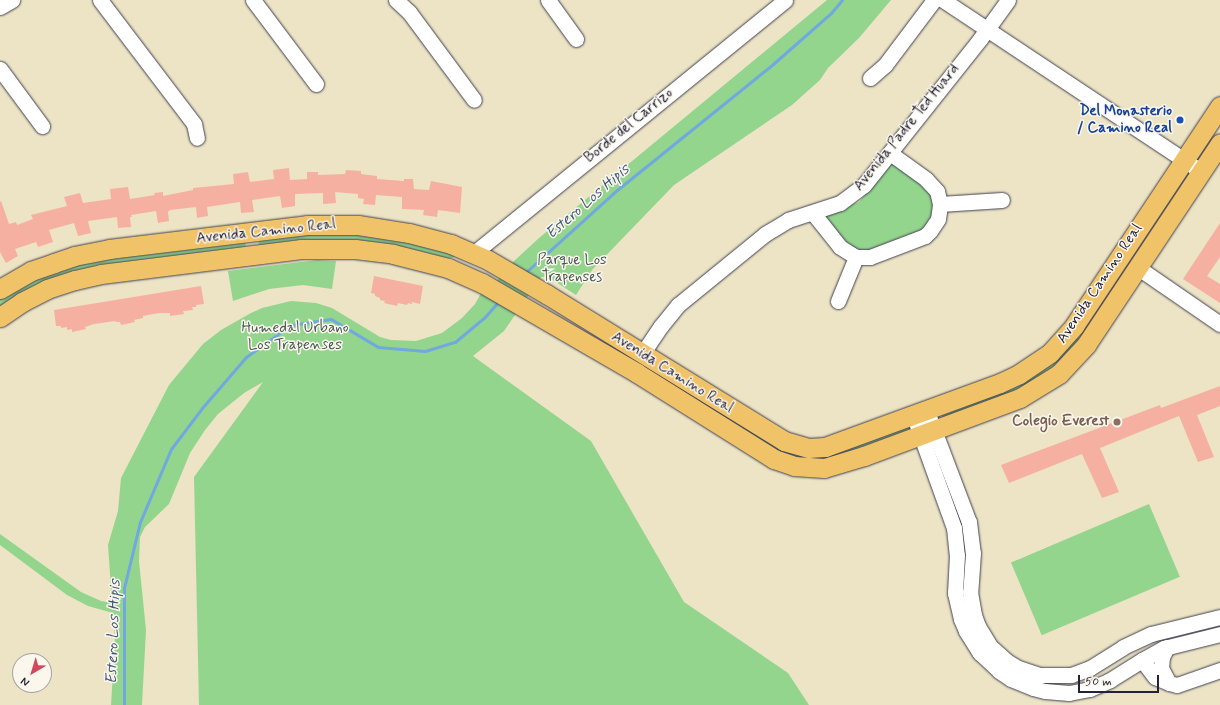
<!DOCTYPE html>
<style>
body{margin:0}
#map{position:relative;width:1220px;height:705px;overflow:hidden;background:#ece4c5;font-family:Mynerve,sans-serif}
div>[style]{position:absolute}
.green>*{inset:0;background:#94d58d;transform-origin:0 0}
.stream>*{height:3px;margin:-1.5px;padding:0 1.5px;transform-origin:1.5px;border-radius:1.5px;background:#70a8df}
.building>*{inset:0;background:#f6b0a1}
.roads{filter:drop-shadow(0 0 1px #403f50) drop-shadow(0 0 1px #403f50)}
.minor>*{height:15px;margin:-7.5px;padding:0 7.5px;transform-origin:7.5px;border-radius:7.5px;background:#fff}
.major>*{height:19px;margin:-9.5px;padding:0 9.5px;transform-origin:9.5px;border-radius:9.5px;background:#f1c369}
.dots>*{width:11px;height:11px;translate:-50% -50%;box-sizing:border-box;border:2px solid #fbf7ec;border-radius:50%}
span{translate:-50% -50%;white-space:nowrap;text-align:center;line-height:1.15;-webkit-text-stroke:3px #fbf7ec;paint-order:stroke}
.transit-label{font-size:15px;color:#164399;font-weight:700}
.right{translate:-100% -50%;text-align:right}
.street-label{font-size:15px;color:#22223b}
.park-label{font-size:15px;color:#445854}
.education-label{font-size:15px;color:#785e54;font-weight:700}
.water-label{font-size:16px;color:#41587d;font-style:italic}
.north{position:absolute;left:12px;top:653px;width:40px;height:40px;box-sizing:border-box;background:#fbf7ec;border:1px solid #a4a2a5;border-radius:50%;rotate:218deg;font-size:11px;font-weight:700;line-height:16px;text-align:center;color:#22223b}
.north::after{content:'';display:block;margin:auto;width:14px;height:18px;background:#d1495b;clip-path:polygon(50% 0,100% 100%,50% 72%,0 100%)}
.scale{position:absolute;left:1078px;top:675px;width:81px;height:18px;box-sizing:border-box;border:2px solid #22223b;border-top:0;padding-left:5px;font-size:12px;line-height:14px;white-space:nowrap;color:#22223b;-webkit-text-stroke:3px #fbf7ec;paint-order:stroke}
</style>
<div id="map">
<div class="green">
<div style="clip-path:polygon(827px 0,891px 0,859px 38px,828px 68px,820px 80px,792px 105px,674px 185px,592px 270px,576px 295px,548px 277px,541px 277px,504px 331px,473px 356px,591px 441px,684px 602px,788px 673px,809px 705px,199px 705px,194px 477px,263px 382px,244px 393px,218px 414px,205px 430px,190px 453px,169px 504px,145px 527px,140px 537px,139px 561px,146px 630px,142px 705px,111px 705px,115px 638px,113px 613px,88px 606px,67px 595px,0 545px,0 534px,81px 592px,101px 601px,112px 603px,108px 545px,118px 511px,121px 478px,169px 385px,203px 344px,221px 330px,251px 313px,262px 308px,291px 301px,316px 303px,332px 308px,380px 337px,391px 340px,416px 341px,442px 333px,462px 318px,475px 304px,480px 295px,496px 282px,513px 262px,539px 238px)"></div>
<div style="clip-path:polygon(892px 164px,898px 164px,926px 185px,934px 197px,936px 210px,923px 232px,868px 253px,849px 249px,827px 218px,828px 214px,859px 202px)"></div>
<div style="clip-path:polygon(327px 231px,394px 236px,457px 255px,452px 258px,442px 258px,258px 246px,259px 242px,256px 238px)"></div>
<div style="clip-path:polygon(245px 242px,246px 247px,141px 263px,0 309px,0 297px,23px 282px,93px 259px)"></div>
<div style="clip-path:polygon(317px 260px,336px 261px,332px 289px,303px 285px,269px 289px,233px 301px,228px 271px)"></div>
<div style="clip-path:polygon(1076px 337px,1080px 339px,1080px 344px,1032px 384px,944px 419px,940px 411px)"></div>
<div style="clip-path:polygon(646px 369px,673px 380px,780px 447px,910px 426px,911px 429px,819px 462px,779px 455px)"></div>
<div style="left:1149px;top:504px;width:79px;height:150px;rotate:67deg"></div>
</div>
<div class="stream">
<div style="left:525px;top:273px;width:124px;rotate:-42.1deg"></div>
<div style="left:617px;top:190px;width:201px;rotate:-38.9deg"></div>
<div style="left:773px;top:64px;width:77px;rotate:-41.3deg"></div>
<div style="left:831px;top:13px;width:17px;rotate:-50deg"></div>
<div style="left:124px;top:705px;width:117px;rotate:-90deg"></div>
<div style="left:124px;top:588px;width:68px;rotate:-76.4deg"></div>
<div style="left:140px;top:522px;width:79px;rotate:-67deg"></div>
<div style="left:171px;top:449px;width:51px;rotate:-52.9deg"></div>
<div style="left:202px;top:408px;width:67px;rotate:-49.2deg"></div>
<div style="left:246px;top:357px;width:55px;rotate:-35.4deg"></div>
<div style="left:291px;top:325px;width:40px;rotate:-8.5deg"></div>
<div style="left:331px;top:319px;width:55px;rotate:30.8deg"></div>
<div style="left:378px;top:347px;width:47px;rotate:4.9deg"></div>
<div style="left:425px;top:351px;width:31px;rotate:-17deg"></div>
<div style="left:455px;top:342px;width:38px;rotate:-40deg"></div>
<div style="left:484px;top:318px;width:23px;rotate:-49deg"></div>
</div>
<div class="building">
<div style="clip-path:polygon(289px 168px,290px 180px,307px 179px,307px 172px,318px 172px,318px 175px,345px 174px,346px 170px,361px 171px,361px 174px,377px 176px,377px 179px,404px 181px,404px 179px,413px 179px,414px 189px,429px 190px,431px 181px,462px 187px,460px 213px,438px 210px,437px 217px,423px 215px,424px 210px,402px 209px,402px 197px,376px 195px,375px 205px,363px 204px,364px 199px,358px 198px,358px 194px,335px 192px,336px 203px,323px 204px,323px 193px,295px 194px,295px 206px,282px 208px,280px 196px,252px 200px,254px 212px,241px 213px,240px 202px,207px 207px,208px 216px,197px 218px,196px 207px,170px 210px,168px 212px,169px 221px,158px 223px,156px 211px,131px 215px,132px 217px,130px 217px,131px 227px,118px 228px,117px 217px,88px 221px,91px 233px,78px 236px,74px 223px,49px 230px,53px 242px,38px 247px,36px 242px,15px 249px,18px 256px,6px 263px,0 252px,0 202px,1px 201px,9px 224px,16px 222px,17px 225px,33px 219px,31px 215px,67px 206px,64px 197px,80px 193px,83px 203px,111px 199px,110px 189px,128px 187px,130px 199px,155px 195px,154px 193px,163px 192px,163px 196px,193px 190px,193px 188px,234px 184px,233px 174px,248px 172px,250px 182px,274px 179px,273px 170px)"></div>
<div style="clip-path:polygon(1220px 223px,1220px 257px,1207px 276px,1220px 284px,1220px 303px,1183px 279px)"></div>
<div style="clip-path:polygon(374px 276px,423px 286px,420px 304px,412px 302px,412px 304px,408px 303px,407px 305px,398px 303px,397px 306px,384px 303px,385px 301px,380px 300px,380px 298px,375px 296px,375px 294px,371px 293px)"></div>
<div style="clip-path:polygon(201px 286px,204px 304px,196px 305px,196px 307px,192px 307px,193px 310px,183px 311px,184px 314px,170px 316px,170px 313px,159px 313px,143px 316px,143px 318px,134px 320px,135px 322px,121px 325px,120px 322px,116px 322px,115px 321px,94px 324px,85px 327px,86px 329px,72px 332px,72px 329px,67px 330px,67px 327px,61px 328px,61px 326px,56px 326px,54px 310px)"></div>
<div style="clip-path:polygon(1220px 386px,1220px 406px,1197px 415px,1214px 457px,1198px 462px,1179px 416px,1100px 448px,1119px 492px,1102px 498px,1082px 454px,1009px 483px,1001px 465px,1160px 405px,1161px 408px)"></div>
</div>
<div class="roads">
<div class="minor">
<div style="left:100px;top:0;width:156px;rotate:52.8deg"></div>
<div style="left:194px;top:124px;width:14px;rotate:78deg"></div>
<div style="left:253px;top:0;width:105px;rotate:53.1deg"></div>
<div style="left:396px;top:0;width:18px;rotate:43deg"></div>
<div style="left:409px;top:12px;width:109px;rotate:53.5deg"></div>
<div style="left:548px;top:0;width:48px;rotate:54.3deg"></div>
<div style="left:943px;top:0;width:311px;rotate:33.6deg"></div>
<div style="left:0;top:7px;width:14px;rotate:-30deg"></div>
<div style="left:0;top:69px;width:71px;rotate:53.6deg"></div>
<div style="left:870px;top:78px;width:20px;rotate:-41deg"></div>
<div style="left:885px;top:65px;width:81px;rotate:-53deg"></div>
<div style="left:940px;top:204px;width:62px;rotate:-3.7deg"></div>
<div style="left:813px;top:213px;width:43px;rotate:51.5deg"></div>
<div style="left:840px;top:247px;width:19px;rotate:32deg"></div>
<div style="left:856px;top:257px;width:14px"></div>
<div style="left:870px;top:257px;width:59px;rotate:-20.9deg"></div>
<div style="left:925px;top:236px;width:7px;rotate:-45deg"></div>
<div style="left:930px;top:231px;width:14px;rotate:-56deg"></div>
<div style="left:938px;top:219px;width:15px;rotate:-82deg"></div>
<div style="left:940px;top:204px;width:13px;rotate:-103deg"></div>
<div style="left:937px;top:191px;width:16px;rotate:-133deg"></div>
<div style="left:926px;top:179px;width:44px;rotate:-144.2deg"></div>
<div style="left:474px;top:253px;width:401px;rotate:-39.1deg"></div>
<div style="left:1137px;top:267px;width:101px;rotate:34.5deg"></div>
<div style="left:838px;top:301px;width:48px;rotate:-67.8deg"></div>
<div style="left:642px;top:354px;width:34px;rotate:-56deg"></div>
<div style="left:661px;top:326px;width:27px;rotate:-51deg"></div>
<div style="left:678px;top:305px;width:112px;rotate:-39.2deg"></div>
<div style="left:765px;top:234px;width:27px;rotate:-31deg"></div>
<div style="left:788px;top:220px;width:55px;rotate:-18.1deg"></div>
<div style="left:840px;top:203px;width:30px;rotate:-37deg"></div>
<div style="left:864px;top:185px;width:186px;rotate:-51.5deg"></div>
<div style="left:980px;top:39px;width:48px;rotate:-54.3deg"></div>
<div style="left:926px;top:409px;width:121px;rotate:69.2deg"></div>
<div style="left:969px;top:522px;width:31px;rotate:83deg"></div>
<div style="left:973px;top:553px;width:39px;rotate:94deg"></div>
<div style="left:970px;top:592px;width:23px;rotate:80deg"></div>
<div style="left:974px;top:615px;width:12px;rotate:70deg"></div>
<div style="left:978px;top:626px;width:23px;rotate:59deg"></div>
<div style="left:990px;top:646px;width:24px;rotate:42deg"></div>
<div style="left:1008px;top:662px;width:12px;rotate:31deg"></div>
<div style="left:1018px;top:668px;width:23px;rotate:18deg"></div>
<div style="left:1040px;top:675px;width:31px"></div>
<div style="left:1071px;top:675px;width:20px;rotate:-20deg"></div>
<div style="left:1090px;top:668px;width:39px;rotate:-32deg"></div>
<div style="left:1123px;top:647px;width:31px;rotate:-25deg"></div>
<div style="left:1151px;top:634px;width:71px;rotate:-13.8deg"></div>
<div style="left:913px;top:414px;width:121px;rotate:70.2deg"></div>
<div style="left:954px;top:528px;width:27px;rotate:84deg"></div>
<div style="left:957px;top:555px;width:38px;rotate:93deg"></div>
<div style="left:955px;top:593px;width:27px;rotate:77deg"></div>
<div style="left:961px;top:619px;width:13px;rotate:67deg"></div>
<div style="left:966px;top:631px;width:26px;rotate:58deg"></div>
<div style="left:980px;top:653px;width:26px;rotate:43deg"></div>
<div style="left:999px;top:671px;width:14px;rotate:34deg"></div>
<div style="left:1011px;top:679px;width:24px;rotate:22deg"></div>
<div style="left:1033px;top:688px;width:12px;rotate:14deg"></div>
<div style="left:1045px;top:691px;width:24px;rotate:5deg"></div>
<div style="left:1069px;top:693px;width:21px;rotate:-11deg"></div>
<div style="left:1090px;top:689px;width:22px;rotate:-24deg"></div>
<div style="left:1110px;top:680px;width:38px;rotate:-32deg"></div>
<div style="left:1142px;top:660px;width:25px;rotate:-29deg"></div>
<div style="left:1164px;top:648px;width:58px;rotate:-14deg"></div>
<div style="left:1167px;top:647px;width:11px;rotate:117deg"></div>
<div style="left:1162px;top:657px;width:11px;rotate:95deg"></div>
<div style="left:1161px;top:668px;width:17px;rotate:62deg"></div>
<div style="left:1142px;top:660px;width:21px;rotate:53deg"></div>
<div style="left:1155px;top:677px;width:15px;rotate:23deg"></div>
<div style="left:1169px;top:683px;width:8px;rotate:14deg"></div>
<div style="left:1177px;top:685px;width:46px;rotate:-19.2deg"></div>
</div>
<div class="major">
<div style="left:0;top:289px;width:36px;rotate:-30deg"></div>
<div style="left:31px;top:271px;width:24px;rotate:-19deg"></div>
<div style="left:54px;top:263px;width:21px;rotate:-19deg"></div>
<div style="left:74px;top:256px;width:36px;rotate:-11deg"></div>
<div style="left:109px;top:249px;width:199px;rotate:-6.9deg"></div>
<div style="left:307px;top:225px;width:51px"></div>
<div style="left:358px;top:225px;width:52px;rotate:8.9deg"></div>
<div style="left:409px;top:233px;width:43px;rotate:14.7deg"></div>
<div style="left:451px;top:244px;width:40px;rotate:23.4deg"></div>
<div style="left:488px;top:260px;width:69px;rotate:30.3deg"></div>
<div style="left:548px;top:295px;width:278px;rotate:31.7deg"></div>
<div style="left:784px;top:441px;width:25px;rotate:16deg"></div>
<div style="left:808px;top:448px;width:17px;rotate:-3deg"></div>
<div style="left:825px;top:447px;width:186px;rotate:-20.1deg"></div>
<div style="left:1000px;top:383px;width:21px;rotate:-25deg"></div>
<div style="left:1019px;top:374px;width:37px;rotate:-34deg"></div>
<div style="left:1050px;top:353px;width:36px;rotate:-48deg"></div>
<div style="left:1074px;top:326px;width:264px;rotate:-56.4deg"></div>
<div style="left:0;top:317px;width:27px;rotate:-34deg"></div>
<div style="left:22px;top:302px;width:28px;rotate:-27deg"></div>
<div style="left:47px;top:289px;width:29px;rotate:-18deg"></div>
<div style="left:75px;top:280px;width:27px;rotate:-13deg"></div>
<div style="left:101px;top:274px;width:202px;rotate:-7.1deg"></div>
<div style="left:301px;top:249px;width:54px"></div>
<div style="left:355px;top:249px;width:38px;rotate:7deg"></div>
<div style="left:393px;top:254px;width:57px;rotate:14.3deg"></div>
<div style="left:448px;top:268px;width:37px;rotate:24deg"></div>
<div style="left:482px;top:283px;width:179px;rotate:30.1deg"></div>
<div style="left:637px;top:373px;width:162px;rotate:32.1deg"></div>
<div style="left:774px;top:459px;width:21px;rotate:19deg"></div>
<div style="left:794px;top:466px;width:30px;rotate:4deg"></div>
<div style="left:824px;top:468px;width:42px;rotate:-16.7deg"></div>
<div style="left:864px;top:456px;width:166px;rotate:-20.4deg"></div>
<div style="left:1020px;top:398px;width:46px;rotate:-31.6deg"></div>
<div style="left:1059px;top:374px;width:40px;rotate:-47deg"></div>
<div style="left:1086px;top:345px;width:242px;rotate:-56.4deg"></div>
</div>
</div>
<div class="dots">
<div style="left:1180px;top:120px;background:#1a4fb4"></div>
<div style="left:1117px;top:422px;background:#8d6e63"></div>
</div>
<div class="transit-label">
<span class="right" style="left:1172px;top:120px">Del Monasterio<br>/ Camino Real</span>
</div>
<div class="street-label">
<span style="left:629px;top:126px;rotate:-39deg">Borde del Carrizo</span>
<span style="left:907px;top:128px;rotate:-51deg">Avenida Padre Ted Huard</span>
<span style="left:266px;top:232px;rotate:-6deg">Avenida Camino Real</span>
<span style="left:1100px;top:284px;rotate:-56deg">Avenida Camino Real</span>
<span style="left:672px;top:373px;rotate:32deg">Avenida Camino Real</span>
</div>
<div class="park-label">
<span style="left:572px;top:269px">Parque Los<br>Trapenses</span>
<span style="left:295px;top:337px">Humedal Urbano<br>Los Trapenses</span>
</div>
<div class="education-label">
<span class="right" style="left:1109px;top:422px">Colegio Everest</span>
</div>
<div class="water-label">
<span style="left:588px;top:202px;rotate:-41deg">Estero Los Hipis</span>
<span style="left:114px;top:632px;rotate:-88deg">Estero Los Hipis</span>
</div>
<div class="north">N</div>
<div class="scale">50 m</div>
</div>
